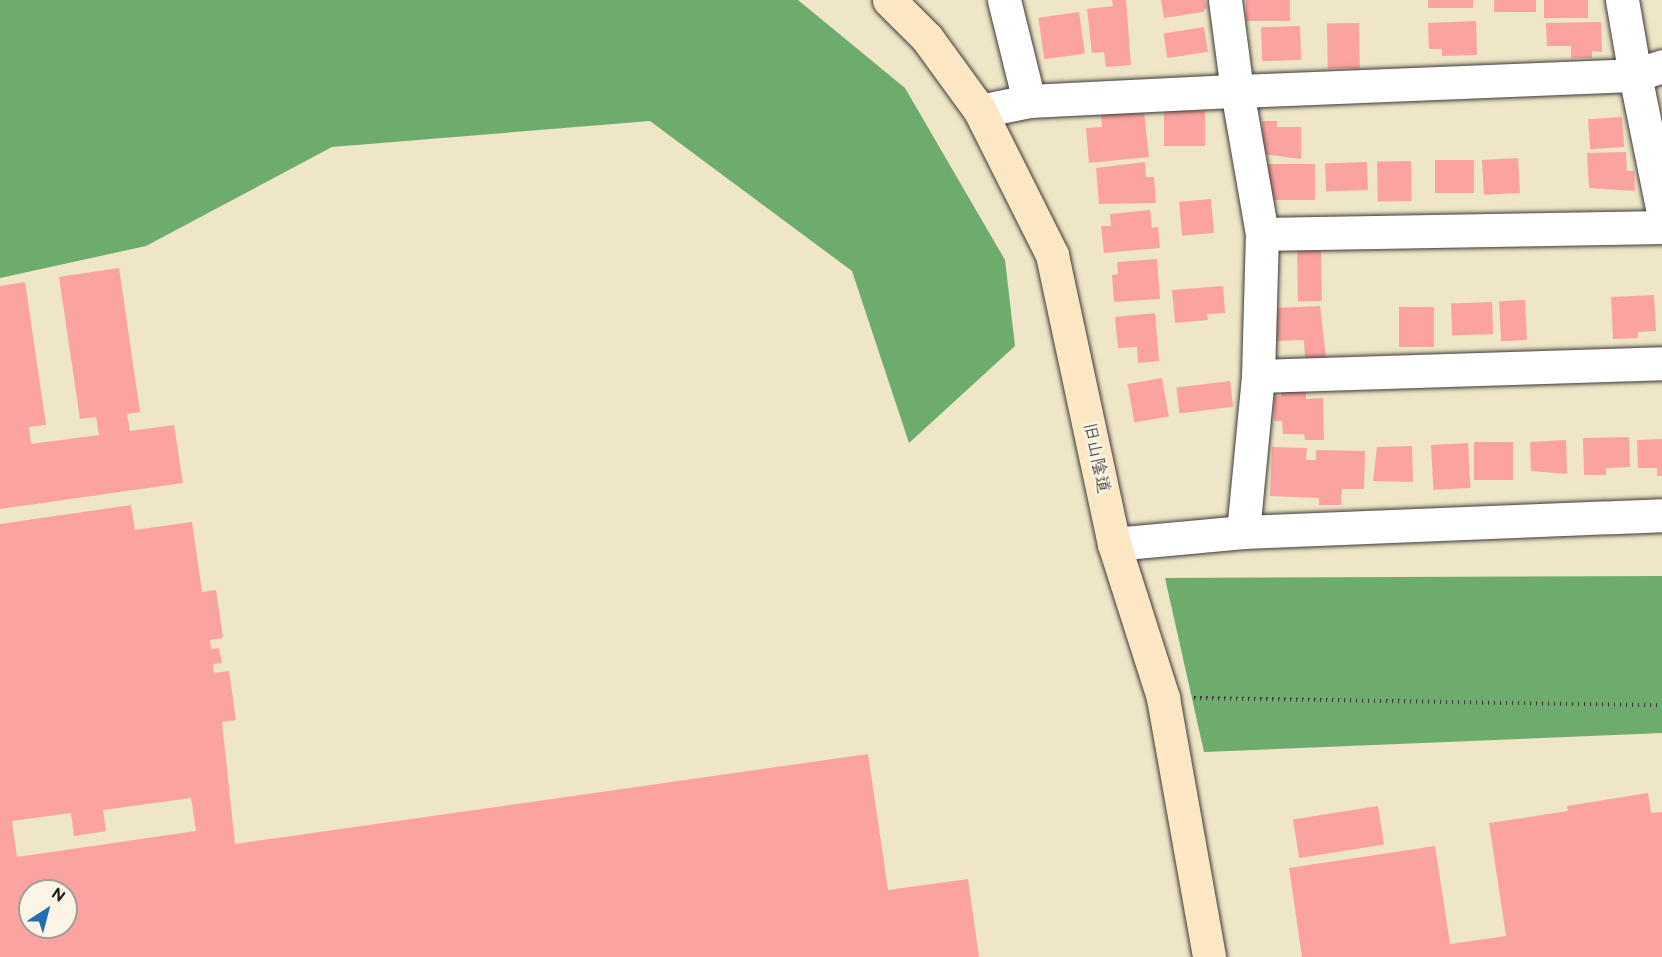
<!DOCTYPE html>
<meta charset="utf-8">
<style>
body{margin:0}
#map{position:relative;width:1662px;height:957px;overflow:hidden;background:#efe5c7;font-family:"Balsamiq Sans","Klee One",sans-serif}
div>[style]{position:absolute}
.forest>*{inset:0;background:#6eac6e}
.building>*{inset:0;background:#fba3a1;transform-origin:0 0}
.path>*{height:4px;margin-top:-2px;transform-origin:0;background:repeating-linear-gradient(90deg,#3c3a36 0 1.5px,transparent 0 6px)}
.roads{filter:drop-shadow(0 0 2px #3c3a36) drop-shadow(0 0 2px #3c3a36)}
.street>*{height:33px;margin:-16.5px;padding:0 16.5px;transform-origin:16.5px;border-radius:16.5px;background:#fff}
.secondary>*{height:33px;margin:-16.5px;padding:0 16.5px;transform-origin:16.5px;border-radius:16.5px;background:#fbe7c3}
span{translate:-50% -50%;white-space:nowrap;text-align:center;line-height:1.15;-webkit-text-stroke:5px #fcf5e5;paint-order:stroke}
.street-label{font-size:18px;color:#1c1c1c}
.north{position:absolute;left:18px;top:879px;width:60px;height:60px;box-sizing:border-box;background:#fcf5e5;border:2px solid #a29e95;border-radius:50%;rotate:36deg;font-size:16px;font-weight:700;line-height:24px;text-align:center;color:#1c1c1c}
.north::after{content:'';display:block;margin:auto;width:21px;height:27px;background:#1f6fb2;clip-path:polygon(50% 0,100% 100%,50% 72%,0 100%)}
</style>
<div id="map">
<div class="forest">
<div style="clip-path:polygon(0 0,798px 0,905px 88px,1005px 260px,1015px 346px,909px 443px,852px 271px,650px 121px,332px 147px,146px 246px,0 278px)"></div>
<div style="clip-path:polygon(1662px 576px,1662px 733px,1204px 752px,1165px 578px)"></div>
</div>
<div class="building">
<div style="clip-path:polygon(1112px 0,1126px 0,1131px 65px,1106px 67px,1104px 52px,1092px 53px,1087px 9px,1113px 6px)"></div>
<div style="clip-path:polygon(1161px 0,1205px 0,1207px 7px,1203px 12px,1164px 18px)"></div>
<div style="left:1246px;top:0;width:44px;height:21px"></div>
<div style="left:1428px;top:0;width:45px;height:8px"></div>
<div style="left:1494px;top:0;width:42px;height:12px"></div>
<div style="left:1544px;top:0;width:44px;height:18px"></div>
<div style="left:1079px;top:12px;width:42px;height:41px;rotate:82deg"></div>
<div style="clip-path:polygon(1476px 21px,1477px 55px,1442px 56px,1442px 49px,1429px 49px,1428px 23px)"></div>
<div style="clip-path:polygon(1601px 22px,1602px 52px,1592px 51px,1592px 58px,1571px 58px,1571px 46px,1547px 46px,1546px 23px)"></div>
<div style="left:1359px;top:23px;width:45px;height:32px;rotate:89deg"></div>
<div style="left:1300px;top:26px;width:34px;height:39px;rotate:88deg"></div>
<div style="left:1204px;top:27px;width:25px;height:41px;rotate:81deg"></div>
<div style="left:1164px;top:111px;width:41px;height:35px"></div>
<div style="clip-path:polygon(1144px 112px,1149px 157px,1089px 163px,1086px 128px,1102px 127px,1101px 115px)"></div>
<div style="left:1622px;top:117px;width:30px;height:34px;rotate:86deg"></div>
<div style="clip-path:polygon(1262px 121px,1277px 121px,1277px 127px,1301px 127px,1301px 159px,1263px 154px)"></div>
<div style="clip-path:polygon(1626px 152px,1627px 171px,1634px 171px,1635px 191px,1589px 188px,1587px 153px)"></div>
<div style="left:1518px;top:158px;width:35px;height:36px;rotate:87deg"></div>
<div style="left:1435px;top:160px;width:39px;height:33px"></div>
<div style="left:1411px;top:161px;width:40px;height:34px;rotate:89deg"></div>
<div style="clip-path:polygon(1145px 162px,1146px 177px,1154px 177px,1156px 203px,1099px 204px,1096px 168px)"></div>
<div style="left:1367px;top:162px;width:28px;height:42px;rotate:88deg"></div>
<div style="left:1267px;top:164px;width:48px;height:36px"></div>
<div style="left:1211px;top:199px;width:34px;height:32px;rotate:85deg"></div>
<div style="clip-path:polygon(1150px 210px,1152px 228px,1158px 227px,1160px 248px,1104px 253px,1101px 226px,1111px 226px,1110px 214px)"></div>
<div style="left:1321px;top:250px;width:51px;height:24px;rotate:89deg"></div>
<div style="clip-path:polygon(1157px 259px,1160px 299px,1114px 302px,1112px 275px,1118px 274px,1117px 262px)"></div>
<div style="clip-path:polygon(119px 268px,140px 412px,127px 414px,130px 431px,174px 425px,183px 483px,0 509px,0 286px,25px 282px,46px 425px,29px 427px,31px 444px,99px 435px,96px 417px,80px 419px,59px 277px)"></div>
<div style="clip-path:polygon(1223px 286px,1225px 313px,1207px 314px,1208px 320px,1175px 323px,1172px 290px)"></div>
<div style="clip-path:polygon(1654px 295px,1656px 331px,1638px 332px,1638px 338px,1613px 339px,1611px 297px)"></div>
<div style="left:1525px;top:300px;width:40px;height:26px;rotate:87deg"></div>
<div style="left:1492px;top:302px;width:32px;height:41px;rotate:88deg"></div>
<div style="clip-path:polygon(1320px 306px,1326px 357px,1305px 358px,1304px 340px,1277px 341px,1276px 308px)"></div>
<div style="left:1399px;top:307px;width:35px;height:40px"></div>
<div style="clip-path:polygon(1155px 313px,1159px 361px,1138px 363px,1137px 347px,1118px 348px,1115px 317px)"></div>
<div style="left:1162px;top:378px;width:39px;height:35px;rotate:80deg"></div>
<div style="left:1230px;top:381px;width:26px;height:54px;rotate:83deg"></div>
<div style="clip-path:polygon(1281px 392px,1306px 392px,1306px 399px,1323px 398px,1324px 440px,1305px 440px,1304px 434px,1283px 434px,1282px 421px,1274px 421px,1274px 397px,1281px 396px)"></div>
<div style="clip-path:polygon(1629px 437px,1630px 467px,1606px 468px,1606px 475px,1584px 475px,1583px 438px)"></div>
<div style="clip-path:polygon(1662px 439px,1662px 476px,1657px 476px,1657px 468px,1638px 468px,1637px 440px)"></div>
<div style="clip-path:polygon(1566px 440px,1567px 474px,1531px 471px,1530px 442px)"></div>
<div style="left:1513px;top:442px;width:38px;height:39px;rotate:90deg"></div>
<div style="left:1468px;top:443px;width:45px;height:37px;rotate:87deg"></div>
<div style="clip-path:polygon(1412px 446px,1413px 482px,1373px 481px,1377px 447px)"></div>
<div style="clip-path:polygon(1272px 447px,1307px 448px,1306px 460px,1316px 460px,1316px 450px,1365px 451px,1364px 489px,1342px 489px,1341px 505px,1319px 505px,1319px 498px,1270px 496px)"></div>
<div style="clip-path:polygon(evenodd,131px 505px,135px 530px,192px 522px,202px 592px,216px 590px,223px 638px,210px 640px,211px 649px,219px 648px,222px 663px,213px 664px,214px 673px,229px 671px,236px 720px,222px 722px,235px 844px,868px 754px,888px 890px,968px 879px,979px 957px,0 957px,0 524px,131px 505px,191px 798px,196px 831px,17px 857px,12px 821px,71px 813px,74px 836px,106px 831px,103px 810px,191px 798px,131px 505px,30px 891px,66px 891px,66px 927px,30px 927px,30px 891px)"></div>
<div style="clip-path:polygon(1648px 793px,1651px 813px,1662px 812px,1662px 957px,1302px 957px,1289px 868px,1435px 846px,1450px 944px,1506px 936px,1489px 823px,1568px 811px,1567px 806px)"></div>
<div style="left:1378px;top:806px;width:39px;height:86px;rotate:81deg"></div>
</div>
<div class="path">
<div style="left:1194px;top:698px;width:468px;rotate:0.9deg"></div>
</div>
<div class="roads">
<div class="street">
<div style="left:1622px;top:0;width:76px;rotate:80.2deg"></div>
<div style="left:1635px;top:75px;width:28px;rotate:-18deg"></div>
<div style="left:1029px;top:101px;width:208px;rotate:-2.8deg"></div>
<div style="left:1237px;top:91px;width:92px;rotate:-97.5deg"></div>
<div style="left:980px;top:111px;width:50px;rotate:-11.5deg"></div>
<div style="left:1029px;top:101px;width:104px;rotate:-103.9deg"></div>
<div style="left:1262px;top:234px;width:400px;rotate:-1deg"></div>
<div style="left:1258px;top:376px;width:404px;rotate:-1.8deg"></div>
<div style="left:1243px;top:532px;width:157px;rotate:-84.5deg"></div>
<div style="left:1258px;top:376px;width:142px;rotate:-88.4deg"></div>
<div style="left:1262px;top:234px;width:145px;rotate:-99.9deg"></div>
<div style="left:1237px;top:91px;width:398px;rotate:-2.3deg"></div>
<div style="left:1635px;top:75px;width:136px;rotate:78.5deg"></div>
<div style="left:1114px;top:544px;width:130px;rotate:-5.3deg"></div>
<div style="left:1243px;top:532px;width:419px;rotate:-2.3deg"></div>
</div>
<div class="secondary">
<div style="left:889px;top:0;width:54px;rotate:45deg"></div>
<div style="left:927px;top:38px;width:90px;rotate:54deg"></div>
<div style="left:980px;top:111px;width:161px;rotate:63.4deg"></div>
<div style="left:1052px;top:255px;width:296px;rotate:77.9deg"></div>
<div style="left:1114px;top:544px;width:162px;rotate:72.3deg"></div>
<div style="left:1163px;top:698px;width:263px;rotate:79.9deg"></div>
</div>
</div>
<div class="street-label">
<span style="left:1096px;top:458px;rotate:78deg">旧山陰道</span>
</div>
<div class="north">N</div>
</div>
